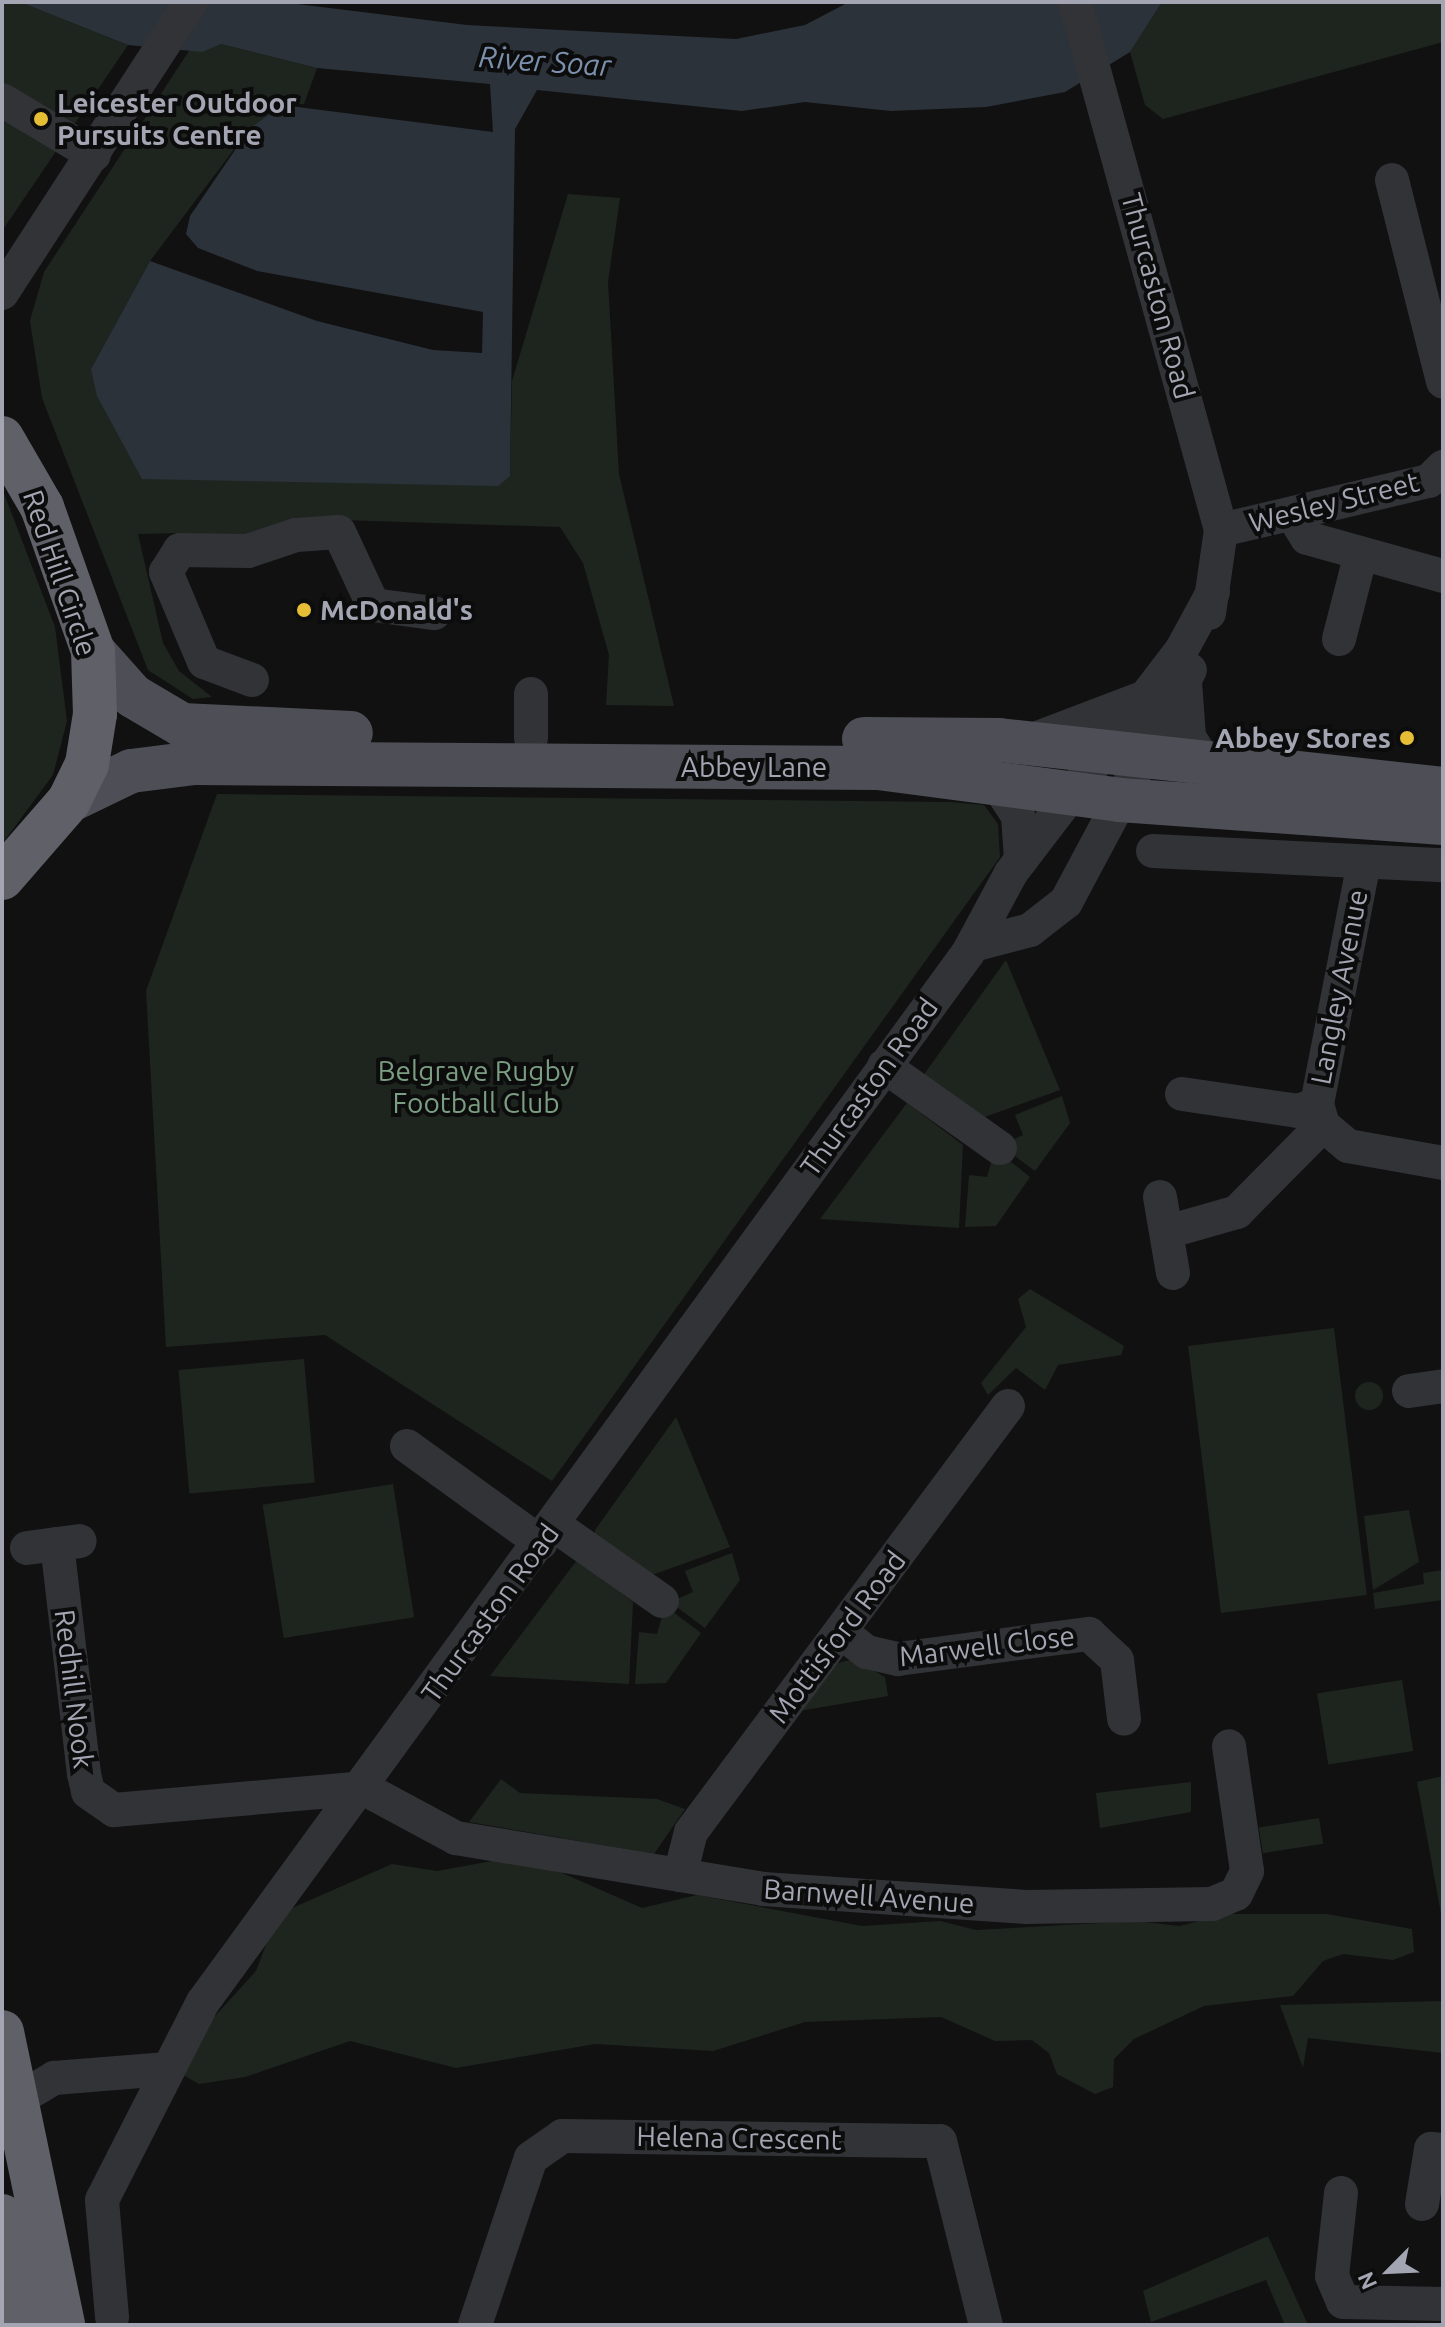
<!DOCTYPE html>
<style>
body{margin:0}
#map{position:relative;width:1445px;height:2327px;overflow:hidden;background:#111112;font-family:Ubuntu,sans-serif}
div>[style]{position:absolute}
.green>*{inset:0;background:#1e251f;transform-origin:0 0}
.round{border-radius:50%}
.water>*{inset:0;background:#2b323a}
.minor>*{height:34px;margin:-17px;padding:0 17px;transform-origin:17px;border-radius:17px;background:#323337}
.major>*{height:44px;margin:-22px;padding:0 22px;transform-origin:22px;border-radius:22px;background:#4e4f56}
.highway>*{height:44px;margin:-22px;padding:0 22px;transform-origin:22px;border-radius:22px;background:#5f6068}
.dots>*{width:22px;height:22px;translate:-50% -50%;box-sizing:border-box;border:4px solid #0c0c0d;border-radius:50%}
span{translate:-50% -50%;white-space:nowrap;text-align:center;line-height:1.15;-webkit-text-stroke:8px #0c0c0d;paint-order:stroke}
.poi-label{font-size:28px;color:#a3a6b2;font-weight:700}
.left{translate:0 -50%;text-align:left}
.right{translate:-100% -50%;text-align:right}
.street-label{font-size:28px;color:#a3a6b2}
.park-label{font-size:28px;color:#7b9d81}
.water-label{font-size:30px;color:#7b90ac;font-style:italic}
.frame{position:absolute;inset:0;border:4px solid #a3a6b2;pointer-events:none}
.north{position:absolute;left:1349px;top:2231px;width:80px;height:80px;-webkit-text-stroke:6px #0c0c0d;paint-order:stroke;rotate:246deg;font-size:22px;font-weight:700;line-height:32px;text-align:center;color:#a3a6b2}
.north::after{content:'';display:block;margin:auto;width:28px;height:36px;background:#a3a6b2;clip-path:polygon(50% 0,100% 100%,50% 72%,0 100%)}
</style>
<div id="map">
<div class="green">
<div style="clip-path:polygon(2px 2px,20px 2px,128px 45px,2px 231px)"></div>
<div style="clip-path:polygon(1162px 2px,1443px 2px,1443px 42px,1163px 119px,1145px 105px,1130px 52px)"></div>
<div style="clip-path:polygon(221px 44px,317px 68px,304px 104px,282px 105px,250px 128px,150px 261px,91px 369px,510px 476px,512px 381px,568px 194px,620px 198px,608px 282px,619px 474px,674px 706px,606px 705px,609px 655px,583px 563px,560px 527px,342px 520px,211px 545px,178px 533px,138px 534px,163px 643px,179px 671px,212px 697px,193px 699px,148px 670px,42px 398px,30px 321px,44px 272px,189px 51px)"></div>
<div style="clip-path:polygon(2px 488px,55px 627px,67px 721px,53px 775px,2px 844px)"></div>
<div style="clip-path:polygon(217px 794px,950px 802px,984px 805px,998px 824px,1000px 857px,552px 1481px,325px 1335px,166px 1347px,146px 991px)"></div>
<div style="clip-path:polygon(1006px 960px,1060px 1090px,982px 1118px,925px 1081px,925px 1073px)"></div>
<div style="clip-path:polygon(1062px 1096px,1070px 1123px,1035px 1171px,1000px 1145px,1023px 1135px,1015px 1115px)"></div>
<div style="clip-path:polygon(907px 1103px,963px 1145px,959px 1228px,820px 1219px)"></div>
<div style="clip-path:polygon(995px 1149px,1030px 1177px,996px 1226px,965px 1227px,969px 1175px,987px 1177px)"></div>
<div style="clip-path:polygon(1030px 1289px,1124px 1346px,1121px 1355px,1058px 1365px,1045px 1390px,1016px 1368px,988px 1395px,981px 1383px,1026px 1327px,1018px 1299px)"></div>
<div style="left:1334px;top:1328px;width:269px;height:147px;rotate:83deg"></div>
<div style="left:304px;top:1359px;width:124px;height:126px;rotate:85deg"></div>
<div class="round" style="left:1355px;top:1382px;width:28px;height:28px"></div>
<div style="clip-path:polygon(676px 1417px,730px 1547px,652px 1575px,595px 1538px,595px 1530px)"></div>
<div style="left:393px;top:1484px;width:135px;height:132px;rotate:81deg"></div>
<div style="clip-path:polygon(1409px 1510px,1419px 1562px,1373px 1590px,1364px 1516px)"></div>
<div style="clip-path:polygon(732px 1553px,740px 1580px,705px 1628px,670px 1602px,693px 1592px,685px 1571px)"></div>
<div style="clip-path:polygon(577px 1560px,633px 1602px,629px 1684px,490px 1676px)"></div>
<div style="clip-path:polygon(1443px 1570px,1443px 1600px,1375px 1609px,1373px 1593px,1424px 1584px,1423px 1573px)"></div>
<div style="clip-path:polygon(665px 1606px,701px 1633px,666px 1683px,635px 1684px,639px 1632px,657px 1634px)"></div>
<div style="clip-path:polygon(854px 1659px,885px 1677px,888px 1696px,799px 1711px,834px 1664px)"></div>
<div style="left:1402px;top:1680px;width:72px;height:86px;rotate:81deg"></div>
<div style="clip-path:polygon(1443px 1776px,1443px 1925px,1417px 1782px)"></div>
<div style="clip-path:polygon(501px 1779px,520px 1793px,657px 1799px,685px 1809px,654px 1854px,469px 1822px)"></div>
<div style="clip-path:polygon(1191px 1782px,1191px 1812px,1100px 1828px,1096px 1793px)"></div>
<div style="left:1319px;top:1818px;width:26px;height:61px;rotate:81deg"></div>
<div style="clip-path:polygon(503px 1859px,553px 1869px,642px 1908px,697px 1895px,862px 1926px,940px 1921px,976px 1930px,1136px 1921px,1179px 1926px,1229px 1914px,1327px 1914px,1412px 1929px,1414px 1952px,1393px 1960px,1343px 1954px,1323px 1961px,1293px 1996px,1204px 2006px,1134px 2039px,1114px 2059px,1113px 2087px,1095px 2094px,1057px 2074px,1049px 2053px,1032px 2040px,995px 2041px,941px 2017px,805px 2022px,713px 2051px,595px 2044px,456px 2068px,350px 2041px,245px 2077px,199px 2084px,183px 2075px,206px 2026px,256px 1971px,269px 1937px,290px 1909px,392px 1864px,437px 1871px)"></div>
<div style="clip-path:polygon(1443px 2001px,1443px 2053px,1308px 2038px,1303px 2068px,1280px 2005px)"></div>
<div style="clip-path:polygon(1268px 2236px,1308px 2325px,1285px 2325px,1266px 2280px,1151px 2322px,1143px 2291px)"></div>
</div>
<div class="water">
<div style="clip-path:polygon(20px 2px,281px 2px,467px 25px,736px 39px,805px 25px,849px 2px,1162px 2px,1130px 52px,1065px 92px,986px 107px,891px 111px,805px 102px,742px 111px,537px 90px,515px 129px,510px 476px,498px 486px,142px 479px,97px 396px,91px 369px,150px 261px,317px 321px,433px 350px,482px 353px,483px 312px,257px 271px,198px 248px,186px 234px,190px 216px,250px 128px,282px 105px,493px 132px,490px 84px,317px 68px,221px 44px,202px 52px,128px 45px)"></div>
</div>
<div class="minor">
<div style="left:1075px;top:2px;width:548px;rotate:74.54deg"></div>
<div style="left:1221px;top:530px;width:84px;rotate:98.2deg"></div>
<div style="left:2px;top:100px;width:107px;rotate:30.9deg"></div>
<div style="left:1392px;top:180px;width:208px;rotate:75.8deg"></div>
<div style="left:2px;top:293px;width:347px;rotate:-57deg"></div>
<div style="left:1292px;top:514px;width:28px;rotate:58deg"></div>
<div style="left:1307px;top:538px;width:141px;rotate:15.6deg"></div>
<div style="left:1221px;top:530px;width:214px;rotate:-13.3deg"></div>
<div style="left:1429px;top:481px;width:20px;rotate:-45deg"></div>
<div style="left:1339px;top:639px;width:85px;rotate:-75.6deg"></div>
<div style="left:252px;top:680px;width:51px;rotate:-159.4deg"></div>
<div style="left:204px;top:662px;width:98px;rotate:-112.9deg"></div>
<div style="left:166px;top:572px;width:26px;rotate:-58deg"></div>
<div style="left:180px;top:550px;width:68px;rotate:0.8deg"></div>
<div style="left:248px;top:551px;width:51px;rotate:-18.4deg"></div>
<div style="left:296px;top:535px;width:43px;rotate:-4deg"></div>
<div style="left:339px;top:532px;width:81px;rotate:65deg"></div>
<div style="left:373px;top:605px;width:62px;rotate:7.5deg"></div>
<div style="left:1185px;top:682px;width:55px;rotate:85.8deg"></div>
<div style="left:1189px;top:737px;width:34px;rotate:58deg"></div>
<div style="left:531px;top:738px;width:44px;rotate:-90deg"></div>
<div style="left:1030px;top:741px;width:123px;rotate:-20.9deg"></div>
<div style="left:994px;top:779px;width:44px;rotate:57deg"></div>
<div style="left:1018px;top:816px;width:44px;rotate:86.1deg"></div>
<div style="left:1153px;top:851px;width:290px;rotate:2.8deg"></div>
<div style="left:1364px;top:862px;width:247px;rotate:101deg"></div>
<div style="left:1317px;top:1104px;width:22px;rotate:74deg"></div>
<div style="left:1323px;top:1125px;width:33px;rotate:40deg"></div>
<div style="left:1348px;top:1146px;width:97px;rotate:10.1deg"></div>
<div style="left:973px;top:945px;width:59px;rotate:-14.7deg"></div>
<div style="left:1030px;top:930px;width:46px;rotate:-37.9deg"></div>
<div style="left:1066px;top:902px;width:263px;rotate:-61.9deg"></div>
<div style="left:884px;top:1066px;width:142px;rotate:35.3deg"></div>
<div style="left:1182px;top:1094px;width:117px;rotate:8.3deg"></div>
<div style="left:1298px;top:1111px;width:20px;rotate:-20deg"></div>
<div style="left:1160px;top:1197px;width:77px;rotate:80.3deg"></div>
<div style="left:1167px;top:1232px;width:73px;rotate:-15.9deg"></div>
<div style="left:1237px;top:1212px;width:122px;rotate:-45.3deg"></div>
<div style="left:1409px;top:1391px;width:34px;rotate:-8deg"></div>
<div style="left:407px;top:1446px;width:165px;rotate:35.9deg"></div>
<div style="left:554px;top:1525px;width:132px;rotate:35.1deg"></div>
<div style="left:57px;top:1544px;width:232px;rotate:83.3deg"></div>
<div style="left:84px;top:1774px;width:18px;rotate:77deg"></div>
<div style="left:88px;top:1792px;width:32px;rotate:35deg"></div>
<div style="left:114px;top:1810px;width:250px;rotate:-5deg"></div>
<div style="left:363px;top:1788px;width:106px;rotate:28.3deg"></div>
<div style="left:456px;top:1838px;width:311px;rotate:9.4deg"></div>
<div style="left:763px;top:1889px;width:264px;rotate:3.9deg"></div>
<div style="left:1026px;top:1907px;width:186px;rotate:-0.9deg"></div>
<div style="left:1212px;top:1904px;width:26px;rotate:-23deg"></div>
<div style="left:1236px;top:1894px;width:25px;rotate:-64deg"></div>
<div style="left:1247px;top:1871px;width:126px;rotate:-98.2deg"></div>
<div style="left:27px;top:1548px;width:53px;rotate:-7.5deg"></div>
<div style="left:841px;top:1632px;width:33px;rotate:38deg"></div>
<div style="left:867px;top:1652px;width:32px;rotate:13deg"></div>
<div style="left:898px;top:1659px;width:193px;rotate:-7.5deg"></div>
<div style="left:1089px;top:1634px;width:38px;rotate:43deg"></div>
<div style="left:1117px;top:1660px;width:59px;rotate:83.2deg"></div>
<div style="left:680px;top:1875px;width:44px;rotate:-75.7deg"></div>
<div style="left:691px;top:1832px;width:531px;rotate:-53.35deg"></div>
<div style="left:2px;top:2109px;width:61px;rotate:-30.8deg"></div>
<div style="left:54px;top:2078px;width:111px;rotate:-4.6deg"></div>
<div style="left:1341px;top:2193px;width:83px;rotate:96.2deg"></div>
<div style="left:1332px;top:2276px;width:28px;rotate:67deg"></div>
<div style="left:1343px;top:2302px;width:100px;rotate:1.1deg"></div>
<div style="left:1422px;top:2204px;width:56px;rotate:-80.7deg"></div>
<div style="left:1431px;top:2149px;width:12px;rotate:5deg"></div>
<div style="left:112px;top:2317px;width:117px;rotate:-94.9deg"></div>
<div style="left:102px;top:2200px;width:222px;rotate:-63deg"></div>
<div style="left:203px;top:2002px;width:1298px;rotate:-53.9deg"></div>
<div style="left:968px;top:953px;width:91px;rotate:-61.7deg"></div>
<div style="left:1011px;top:873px;width:280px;rotate:-52.6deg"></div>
<div style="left:1181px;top:651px;width:67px;rotate:-61.5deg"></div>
<div style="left:475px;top:2325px;width:176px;rotate:-71.5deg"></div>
<div style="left:531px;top:2158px;width:38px;rotate:-35deg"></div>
<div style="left:562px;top:2136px;width:378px;rotate:0.8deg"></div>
<div style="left:940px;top:2141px;width:190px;rotate:76deg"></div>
</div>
<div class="major">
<div style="left:93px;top:651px;width:60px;rotate:48.4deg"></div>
<div style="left:133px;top:696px;width:57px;rotate:30.6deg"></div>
<div style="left:182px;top:725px;width:169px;rotate:2.7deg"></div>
<div style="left:864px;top:739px;width:135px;rotate:0.4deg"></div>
<div style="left:999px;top:740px;width:447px;rotate:6.3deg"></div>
<div style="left:69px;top:801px;width:69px;rotate:-25.8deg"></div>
<div style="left:131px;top:771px;width:64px;rotate:-7.2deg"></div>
<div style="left:194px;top:763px;width:684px;rotate:0.42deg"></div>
<div style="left:878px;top:768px;width:244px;rotate:7.5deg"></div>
<div style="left:1120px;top:800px;width:324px;rotate:4.1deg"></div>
</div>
<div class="highway">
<div style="left:2px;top:438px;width:80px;rotate:59.9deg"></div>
<div style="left:42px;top:507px;width:153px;rotate:70.5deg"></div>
<div style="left:93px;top:651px;width:63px;rotate:88.2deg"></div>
<div style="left:95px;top:714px;width:51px;rotate:99.1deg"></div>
<div style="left:87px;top:764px;width:41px;rotate:115.9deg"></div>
<div style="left:69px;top:801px;width:102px;rotate:131deg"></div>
<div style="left:2px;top:2032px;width:299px;rotate:78.2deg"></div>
<div style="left:2px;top:2216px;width:110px;rotate:80.6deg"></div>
</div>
<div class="dots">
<div style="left:41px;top:119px;background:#e6be35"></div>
<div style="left:304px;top:610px;background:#e6be35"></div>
<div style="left:1407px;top:738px;background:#e6be35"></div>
</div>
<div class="poi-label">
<span class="left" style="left:57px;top:119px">Leicester Outdoor<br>Pursuits Centre</span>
<span class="left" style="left:320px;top:610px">McDonald's</span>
<span class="right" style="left:1391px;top:738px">Abbey Stores</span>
</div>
<div class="street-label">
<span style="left:1158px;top:296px;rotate:75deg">Thurcaston Road</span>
<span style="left:1334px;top:502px;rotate:-14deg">Wesley Street</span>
<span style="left:60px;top:573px;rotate:71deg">Red Hill Circle</span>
<span style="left:754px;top:767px">Abbey Lane</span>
<span style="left:1339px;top:987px;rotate:-79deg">Langley Avenue</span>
<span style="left:869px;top:1087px;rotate:-54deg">Thurcaston Road</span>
<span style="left:490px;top:1613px;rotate:-54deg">Thurcaston Road</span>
<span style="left:837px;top:1637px;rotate:-53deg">Mottisford Road</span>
<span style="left:987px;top:1646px;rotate:-7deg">Marwell Close</span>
<span style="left:74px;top:1689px;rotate:83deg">Redhill Nook</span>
<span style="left:869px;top:1896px;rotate:4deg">Barnwell Avenue</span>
<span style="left:739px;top:2138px;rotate:1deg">Helena Crescent</span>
</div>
<div class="park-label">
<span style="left:476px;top:1087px">Belgrave Rugby<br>Football Club</span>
</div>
<div class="water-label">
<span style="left:545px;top:61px;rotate:4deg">River Soar</span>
</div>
<div class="frame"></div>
<div class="north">N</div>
</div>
